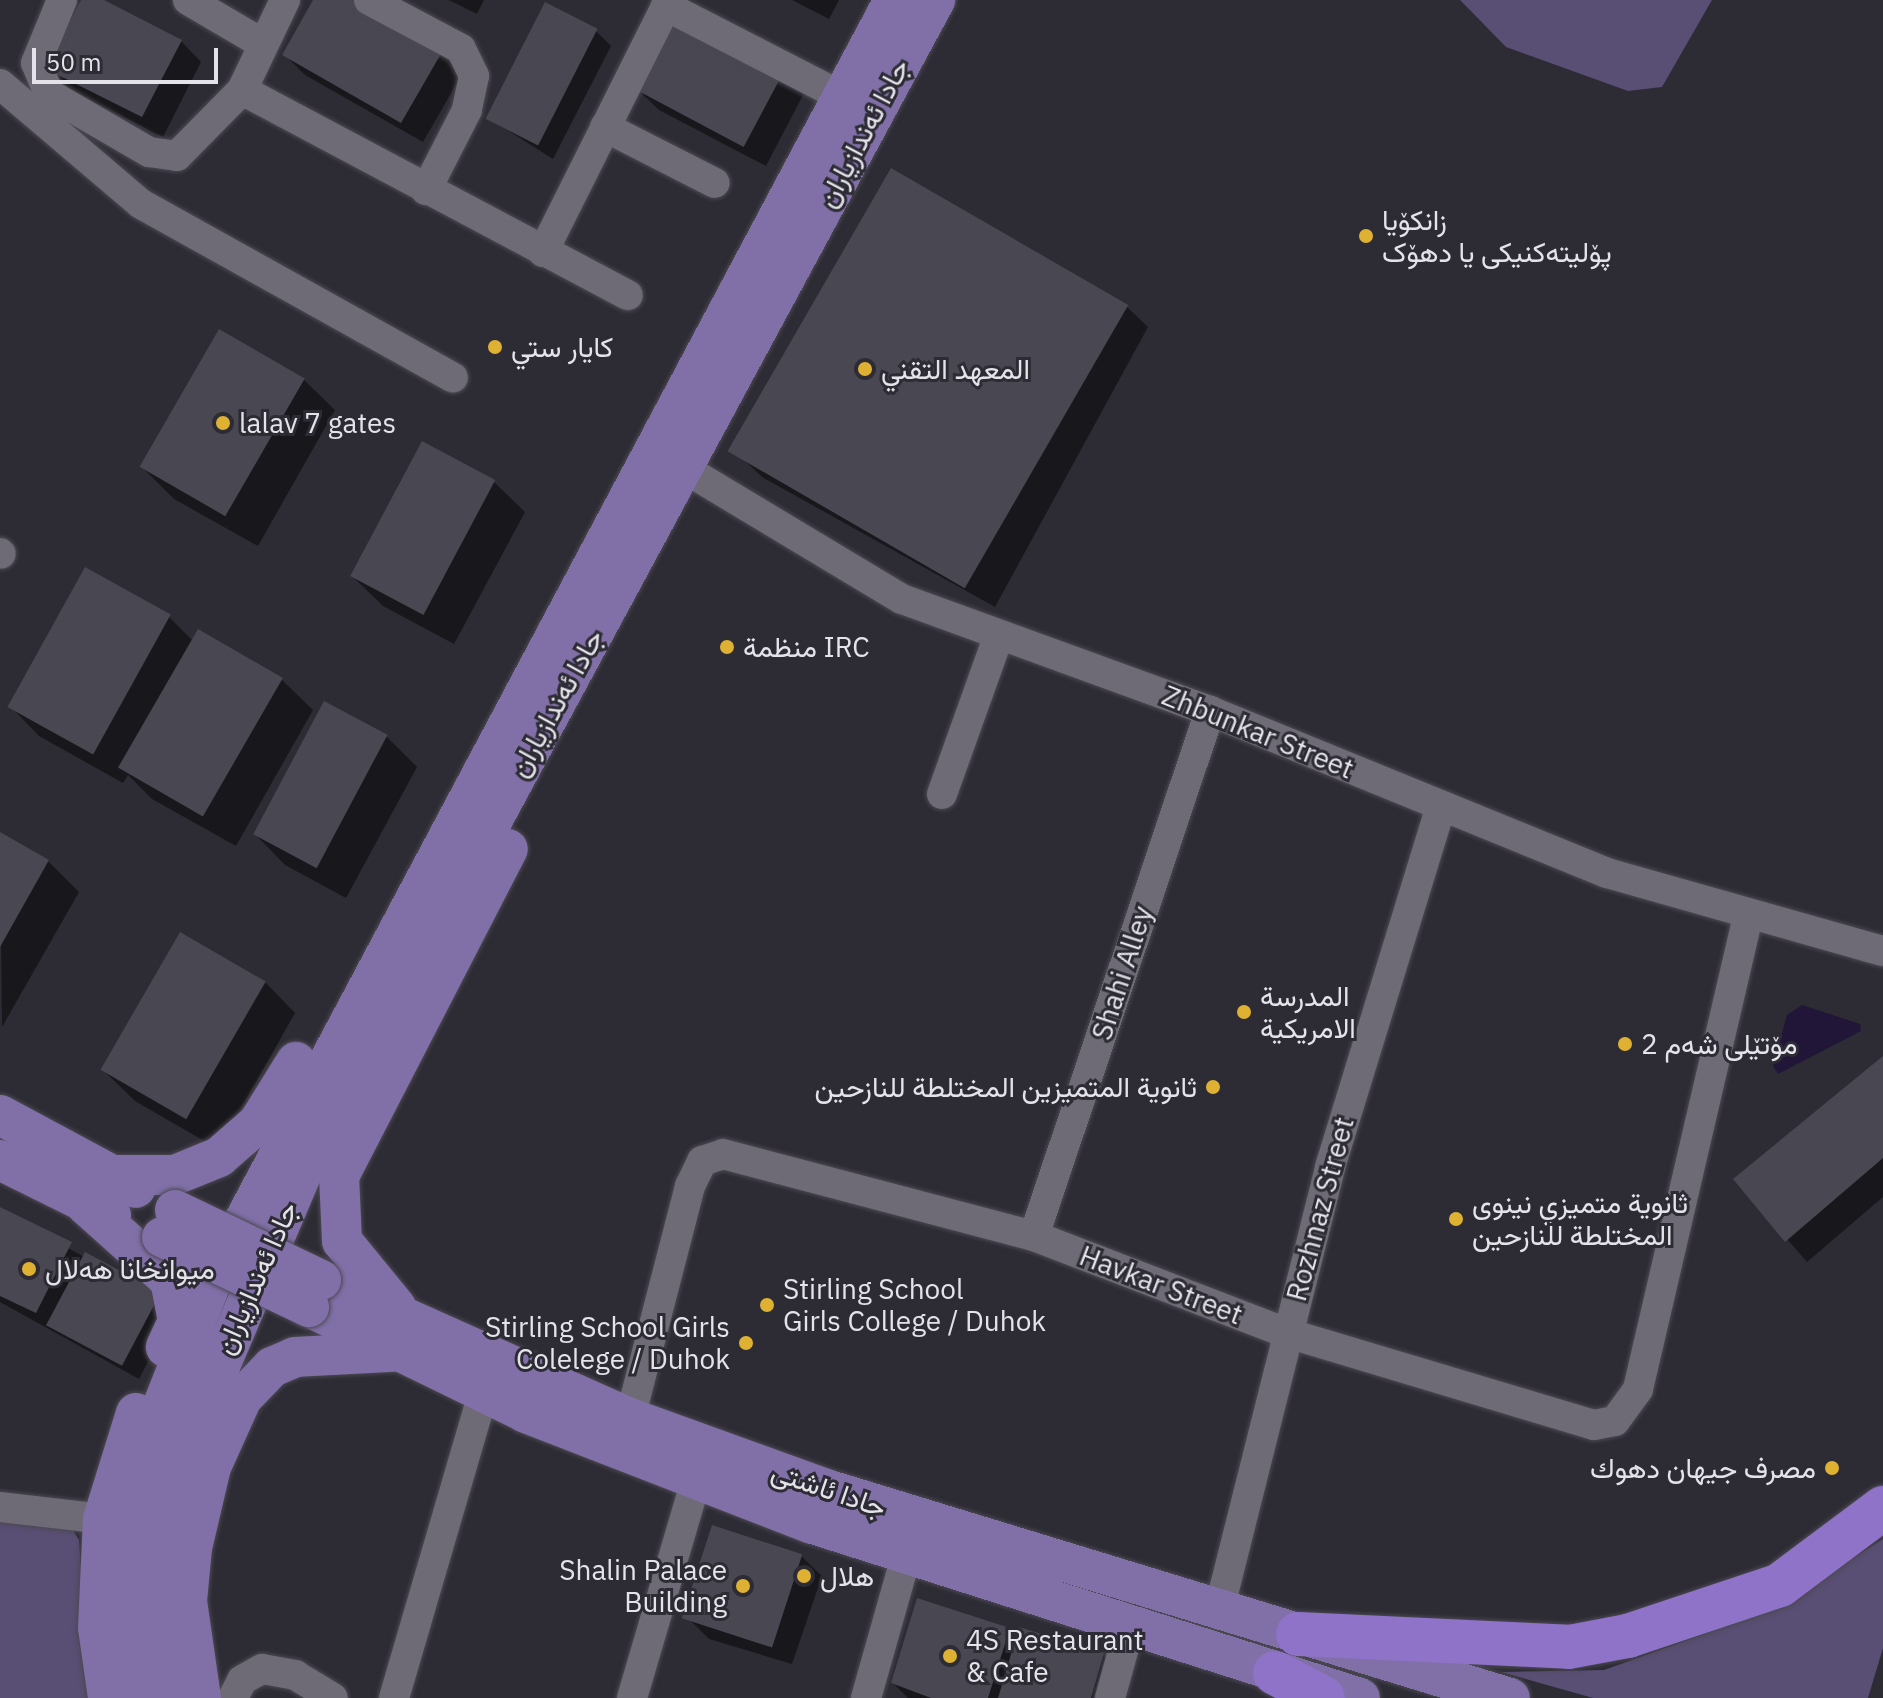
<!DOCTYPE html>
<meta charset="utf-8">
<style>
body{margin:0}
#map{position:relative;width:1883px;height:1698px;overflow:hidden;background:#2d2b34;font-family:"IBM Plex Sans",Vazirmatn,sans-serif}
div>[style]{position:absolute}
.green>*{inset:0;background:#594e73}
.water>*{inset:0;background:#221638}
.shadow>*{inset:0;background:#0007}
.building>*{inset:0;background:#494751;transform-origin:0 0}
.roads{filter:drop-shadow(0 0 2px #4b4952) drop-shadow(0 0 2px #4b4952)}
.minor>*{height:30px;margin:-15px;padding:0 15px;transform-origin:15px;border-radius:15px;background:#6e6b76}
.major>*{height:40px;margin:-20px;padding:0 20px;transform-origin:20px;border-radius:20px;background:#8170a8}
.highway>*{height:44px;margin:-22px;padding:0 22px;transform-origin:22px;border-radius:22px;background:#8e73c9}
.bridges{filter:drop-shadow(0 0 2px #4b4952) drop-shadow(0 0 2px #4b4952)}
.major-bridge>*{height:40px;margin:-20px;padding:0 20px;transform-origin:20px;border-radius:20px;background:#8170a8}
.dots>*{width:22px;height:22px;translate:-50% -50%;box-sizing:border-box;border:4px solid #2d2b34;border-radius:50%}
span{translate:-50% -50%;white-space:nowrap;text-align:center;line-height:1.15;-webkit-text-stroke:6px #2d2b34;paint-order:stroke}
.street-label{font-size:28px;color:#e5e3ea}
.poi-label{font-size:28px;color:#e5e3ea}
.left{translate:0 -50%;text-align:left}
.right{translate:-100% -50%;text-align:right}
.scale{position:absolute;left:32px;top:48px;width:186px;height:36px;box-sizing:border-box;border:4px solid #e5e3ea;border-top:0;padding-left:10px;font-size:24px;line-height:28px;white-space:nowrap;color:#e5e3ea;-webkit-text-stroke:6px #2d2b34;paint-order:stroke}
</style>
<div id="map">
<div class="green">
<div style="clip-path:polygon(1460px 0,1712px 0,1662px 87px,1628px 91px,1506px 47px)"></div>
<div style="clip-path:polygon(0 1512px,69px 1524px,79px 1540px,89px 1698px,0 1698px)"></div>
<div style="clip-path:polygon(1883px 1539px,1883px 1648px,1868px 1698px,1593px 1698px,1501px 1672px,1604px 1670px,1766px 1612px)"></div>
</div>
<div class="water">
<div style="clip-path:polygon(1802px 1005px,1860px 1024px,1861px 1031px,1778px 1074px,1773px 1066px,1787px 1015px)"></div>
</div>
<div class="shadow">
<div style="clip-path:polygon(83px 0,100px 0,181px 41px,201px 62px,163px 137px,69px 89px,49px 68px)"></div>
<div style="clip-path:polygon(316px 0,348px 0,441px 53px,462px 74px,423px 142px,305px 75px,284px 54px)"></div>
<div style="clip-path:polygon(449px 0,484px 0,477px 14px)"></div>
<div style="clip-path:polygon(792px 0,839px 0,829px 19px)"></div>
<div style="clip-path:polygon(595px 30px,611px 46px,553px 159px,488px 118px)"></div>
<div style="clip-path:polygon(782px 74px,803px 95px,766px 166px,659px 110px,638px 90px)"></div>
<div style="clip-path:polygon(1127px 307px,1148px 327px,995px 607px,762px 477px,741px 457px)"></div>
<div style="clip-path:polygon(220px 332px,304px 380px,335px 410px,258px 546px,174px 499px,143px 468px)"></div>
<div style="clip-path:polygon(423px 443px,494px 482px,525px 512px,454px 644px,383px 606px,352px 576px)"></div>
<div style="clip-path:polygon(85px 569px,169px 617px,193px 641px,282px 680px,313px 710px,236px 846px,152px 799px,128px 775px,123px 783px,39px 736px,9px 705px)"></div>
<div style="clip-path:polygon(386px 736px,417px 767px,346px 898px,285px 865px,255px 834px)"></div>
<div style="clip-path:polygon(0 834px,48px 861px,79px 892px,2px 1027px)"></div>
<div style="clip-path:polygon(265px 982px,295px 1013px,218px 1149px,135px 1101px,104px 1071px)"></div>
<div style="clip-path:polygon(1883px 1059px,1883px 1197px,1807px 1262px,1735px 1179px)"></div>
<div style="clip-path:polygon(0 1209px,175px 1309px,139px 1379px,0 1302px)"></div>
<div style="clip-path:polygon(801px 1556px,822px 1576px,792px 1664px,709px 1639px,688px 1618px)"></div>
<div style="clip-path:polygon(1009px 1630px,1017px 1639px,1103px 1655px,1124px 1676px,1117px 1698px,908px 1698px,893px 1683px)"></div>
</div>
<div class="building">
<div style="clip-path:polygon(81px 0,104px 0,182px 40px,142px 117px,46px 69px)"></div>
<div style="clip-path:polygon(313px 0,352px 0,442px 52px,401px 123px,282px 55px)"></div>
<div style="left:545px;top:2px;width:59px;height:131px;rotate:27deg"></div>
<div style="left:674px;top:16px;width:123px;height:83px;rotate:28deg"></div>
<div style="left:891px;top:168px;width:274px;height:327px;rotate:30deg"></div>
<div style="left:219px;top:329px;width:99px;height:159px;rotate:30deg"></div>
<div style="left:422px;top:441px;width:83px;height:153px;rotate:28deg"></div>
<div style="left:85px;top:567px;width:98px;height:160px;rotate:29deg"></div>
<div style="left:198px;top:629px;width:98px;height:160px;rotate:30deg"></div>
<div style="left:324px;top:701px;width:72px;height:151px;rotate:28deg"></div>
<div style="clip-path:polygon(0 832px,49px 860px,0 947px)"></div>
<div style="left:180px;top:932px;width:99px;height:159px;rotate:30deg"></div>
<div style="clip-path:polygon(1883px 1056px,1883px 1158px,1785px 1242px,1733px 1179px)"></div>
<div style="clip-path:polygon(0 1207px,72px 1242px,36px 1313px,0 1296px)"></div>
<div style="left:85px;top:1252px;width:86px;height:83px;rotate:28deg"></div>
<div style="left:712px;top:1525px;width:95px;height:98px;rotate:18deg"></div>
<div style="clip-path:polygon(917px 1598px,1010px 1628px,988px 1698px,931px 1698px,891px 1683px)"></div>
<div style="clip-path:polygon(1019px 1627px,1104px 1653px,1091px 1698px,998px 1698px)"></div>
</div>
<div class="roads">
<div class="minor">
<div style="left:62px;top:0;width:68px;rotate:112.4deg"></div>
<div style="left:36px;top:63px;width:34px;rotate:67deg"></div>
<div style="left:49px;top:94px;width:116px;rotate:30.1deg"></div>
<div style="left:149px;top:152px;width:28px;rotate:8deg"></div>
<div style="left:177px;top:156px;width:93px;rotate:-45.4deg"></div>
<div style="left:188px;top:0;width:87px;rotate:30.4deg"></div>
<div style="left:285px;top:0;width:100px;rotate:115.5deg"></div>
<div style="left:242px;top:90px;width:437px;rotate:28deg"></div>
<div style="left:369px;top:0;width:104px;rotate:28deg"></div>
<div style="left:461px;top:49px;width:30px;rotate:64deg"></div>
<div style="left:474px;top:76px;width:35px;rotate:102deg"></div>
<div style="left:467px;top:110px;width:90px;rotate:117.1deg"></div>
<div style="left:666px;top:6px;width:199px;rotate:27.2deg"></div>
<div style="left:0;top:84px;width:185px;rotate:40.4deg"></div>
<div style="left:141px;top:204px;width:357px;rotate:29.1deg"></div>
<div style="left:605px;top:127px;width:123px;rotate:27deg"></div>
<div style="left:543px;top:252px;width:282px;rotate:-63.4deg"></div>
<div style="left:667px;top:458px;width:274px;rotate:31deg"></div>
<div style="left:902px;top:599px;width:328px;rotate:20deg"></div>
<div style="left:1210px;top:711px;width:429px;rotate:22.2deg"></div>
<div style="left:1607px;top:873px;width:287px;rotate:15.8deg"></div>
<div style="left:0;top:553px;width:1px;rotate:45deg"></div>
<div style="left:942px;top:794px;width:169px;rotate:-70.3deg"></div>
<div style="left:1034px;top:1236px;width:554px;rotate:-71.47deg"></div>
<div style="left:630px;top:1418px;width:240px;rotate:-75.5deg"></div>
<div style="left:690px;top:1186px;width:28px;rotate:-64deg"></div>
<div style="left:702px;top:1161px;width:22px;rotate:-18deg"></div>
<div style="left:723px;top:1154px;width:322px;rotate:14.8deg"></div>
<div style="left:1034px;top:1236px;width:271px;rotate:21deg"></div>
<div style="left:1287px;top:1333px;width:320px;rotate:16.7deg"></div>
<div style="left:1594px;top:1425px;width:21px;rotate:-11deg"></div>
<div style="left:1615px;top:1421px;width:39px;rotate:-54deg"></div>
<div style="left:1638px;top:1389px;width:482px;rotate:-76.9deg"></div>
<div style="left:0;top:1507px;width:104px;rotate:6.6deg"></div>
<div style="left:1218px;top:1614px;width:461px;rotate:-75.9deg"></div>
<div style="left:1330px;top:1167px;width:375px;rotate:-72.9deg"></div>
<div style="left:233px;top:1698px;width:20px;rotate:-63deg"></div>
<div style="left:242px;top:1680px;width:23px;rotate:-29deg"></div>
<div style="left:262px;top:1669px;width:34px;rotate:10deg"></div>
<div style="left:295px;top:1675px;width:44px;rotate:31.2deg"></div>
<div style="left:394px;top:1698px;width:317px;rotate:-73.7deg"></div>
<div style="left:632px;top:1698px;width:227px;rotate:-73.6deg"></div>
<div style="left:866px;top:1698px;width:147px;rotate:-74.2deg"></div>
<div style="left:1110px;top:1698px;width:75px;rotate:-74.5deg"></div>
</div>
<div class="major">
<div style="left:0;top:1115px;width:154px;rotate:28.2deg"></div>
<div style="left:0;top:1160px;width:124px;rotate:26.4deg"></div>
<div style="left:113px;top:1175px;width:62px"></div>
<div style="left:175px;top:1175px;width:48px;rotate:-22.2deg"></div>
<div style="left:219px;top:1157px;width:52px;rotate:-41.1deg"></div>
<div style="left:258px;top:1123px;width:72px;rotate:-58.1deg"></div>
<div style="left:86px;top:1205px;width:113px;rotate:41.8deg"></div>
<div style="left:170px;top:1280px;width:42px;rotate:79deg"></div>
<div style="left:178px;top:1321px;width:29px;rotate:115deg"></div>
<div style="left:321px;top:1280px;width:338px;rotate:24.1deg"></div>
<div style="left:630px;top:1418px;width:208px;rotate:19.9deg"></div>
<div style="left:826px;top:1489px;width:715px;rotate:16.99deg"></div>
<div style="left:309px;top:1307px;width:242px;rotate:26deg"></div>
<div style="left:526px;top:1413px;width:305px;rotate:21.2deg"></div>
<div style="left:810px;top:1523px;width:577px;rotate:17.65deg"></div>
<div style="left:396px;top:1307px;width:85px;rotate:-129.3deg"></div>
<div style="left:342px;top:1241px;width:65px;rotate:-92.6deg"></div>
<div style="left:339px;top:1176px;width:368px;rotate:-62.7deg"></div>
<div style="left:108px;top:1698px;width:71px;rotate:-98.1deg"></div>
<div style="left:98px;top:1628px;width:109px;rotate:-87.4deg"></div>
<div style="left:103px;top:1519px;width:111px;rotate:-72.7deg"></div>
<div style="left:139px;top:1698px;width:45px;rotate:-101.6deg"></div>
<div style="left:130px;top:1654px;width:121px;rotate:-89.5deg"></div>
<div style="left:131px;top:1533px;width:130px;rotate:-76.2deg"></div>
<div style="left:162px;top:1407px;width:133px;rotate:-68.4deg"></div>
<div style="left:211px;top:1283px;width:1453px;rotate:-61.97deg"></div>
<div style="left:173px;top:1698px;width:111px;rotate:-96.2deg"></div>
<div style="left:161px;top:1588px;width:132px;rotate:-81.3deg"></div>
<div style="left:181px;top:1458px;width:312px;rotate:-67deg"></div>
<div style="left:303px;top:1171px;width:1331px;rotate:-61.64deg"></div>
<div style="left:201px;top:1698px;width:98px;rotate:-98.2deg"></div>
<div style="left:187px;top:1601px;width:53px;rotate:-84.6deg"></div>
<div style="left:192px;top:1548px;width:83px;rotate:-76.8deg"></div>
<div style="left:211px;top:1467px;width:76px;rotate:-65.8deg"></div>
<div style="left:242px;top:1398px;width:43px;rotate:-45.9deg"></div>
<div style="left:272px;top:1367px;width:25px;rotate:-23deg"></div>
<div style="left:295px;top:1357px;width:97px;rotate:-3deg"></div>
</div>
<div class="highway">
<div style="left:1298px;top:1634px;width:271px;rotate:2.7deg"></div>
<div style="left:1569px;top:1647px;width:60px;rotate:-10.6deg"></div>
<div style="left:1628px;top:1636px;width:160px;rotate:-18.5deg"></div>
<div style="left:1780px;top:1585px;width:129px;rotate:-36.8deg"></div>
<div style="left:1275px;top:1673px;width:54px;rotate:27.5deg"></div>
</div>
</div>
<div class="bridges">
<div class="major-bridge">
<div style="left:175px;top:1210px;width:162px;rotate:25.6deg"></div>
<div style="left:162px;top:1237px;width:163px;rotate:25.5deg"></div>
</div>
</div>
<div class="dots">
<div style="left:1366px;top:236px;background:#dfb133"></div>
<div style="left:495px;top:347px;background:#dfb133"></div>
<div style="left:865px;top:369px;background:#dfb133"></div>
<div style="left:223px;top:423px;background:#dfb133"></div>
<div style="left:727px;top:647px;background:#dfb133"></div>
<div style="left:1244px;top:1012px;background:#dfb133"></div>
<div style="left:1625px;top:1044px;background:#dfb133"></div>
<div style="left:1213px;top:1087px;background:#dfb133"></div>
<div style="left:1456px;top:1219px;background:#dfb133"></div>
<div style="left:29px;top:1269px;background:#dfb133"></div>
<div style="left:767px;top:1305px;background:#dfb133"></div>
<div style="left:746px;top:1343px;background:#dfb133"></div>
<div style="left:1832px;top:1468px;background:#dfb133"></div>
<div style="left:804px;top:1576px;background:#dfb133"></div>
<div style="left:743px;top:1586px;background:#dfb133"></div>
<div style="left:950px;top:1656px;background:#dfb133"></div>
</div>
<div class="street-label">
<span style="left:863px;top:133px;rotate:-62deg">جادا ئەندازیاران</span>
<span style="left:556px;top:703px;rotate:-61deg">جادا ئەندازیاران</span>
<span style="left:1258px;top:732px;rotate:22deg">Zhbunkar Street</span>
<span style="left:1122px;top:973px;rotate:-72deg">Shahi Alley</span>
<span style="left:1320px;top:1209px;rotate:-75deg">Rozhnaz Street</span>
<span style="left:256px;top:1278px;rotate:-66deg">جادا ئەندازیاران</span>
<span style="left:1161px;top:1285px;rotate:21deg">Havkar Street</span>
<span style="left:829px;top:1489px;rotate:19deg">جادا ئاشتی</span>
</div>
<div class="poi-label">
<span class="left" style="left:1382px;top:236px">زانکۆیا<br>پۆلیتەکنیکی یا دهۆک</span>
<span class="left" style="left:511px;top:347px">كايار ستي</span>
<span class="left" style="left:881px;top:369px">المعهد التقني</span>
<span class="left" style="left:239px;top:423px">lalav 7 gates</span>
<span class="left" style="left:743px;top:647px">منظمة IRC</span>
<span class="left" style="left:1260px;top:1012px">المدرسة<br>الامريكية</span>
<span class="left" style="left:1641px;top:1044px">مۆتێلی شەم 2</span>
<span class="right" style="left:1197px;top:1087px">ثانوية المتميزين المختلطة للنازحين</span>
<span class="left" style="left:1472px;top:1219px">ثانوية متميزي نينوى<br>المختلطة للنازحين</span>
<span class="left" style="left:45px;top:1269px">میوانخانا هەلال</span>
<span class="left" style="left:783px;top:1305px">Stirling School<br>Girls College / Duhok</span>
<span class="right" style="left:730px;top:1343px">Stirling School Girls<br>Colelege / Duhok</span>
<span class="right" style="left:1816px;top:1468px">مصرف جيهان دهوك</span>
<span class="right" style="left:727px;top:1586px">Shalin Palace<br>Building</span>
<span class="left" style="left:820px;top:1576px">هلال</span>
<span class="left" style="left:966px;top:1656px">4S Restaurant<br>&amp; Cafe</span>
</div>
<div class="scale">50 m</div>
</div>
